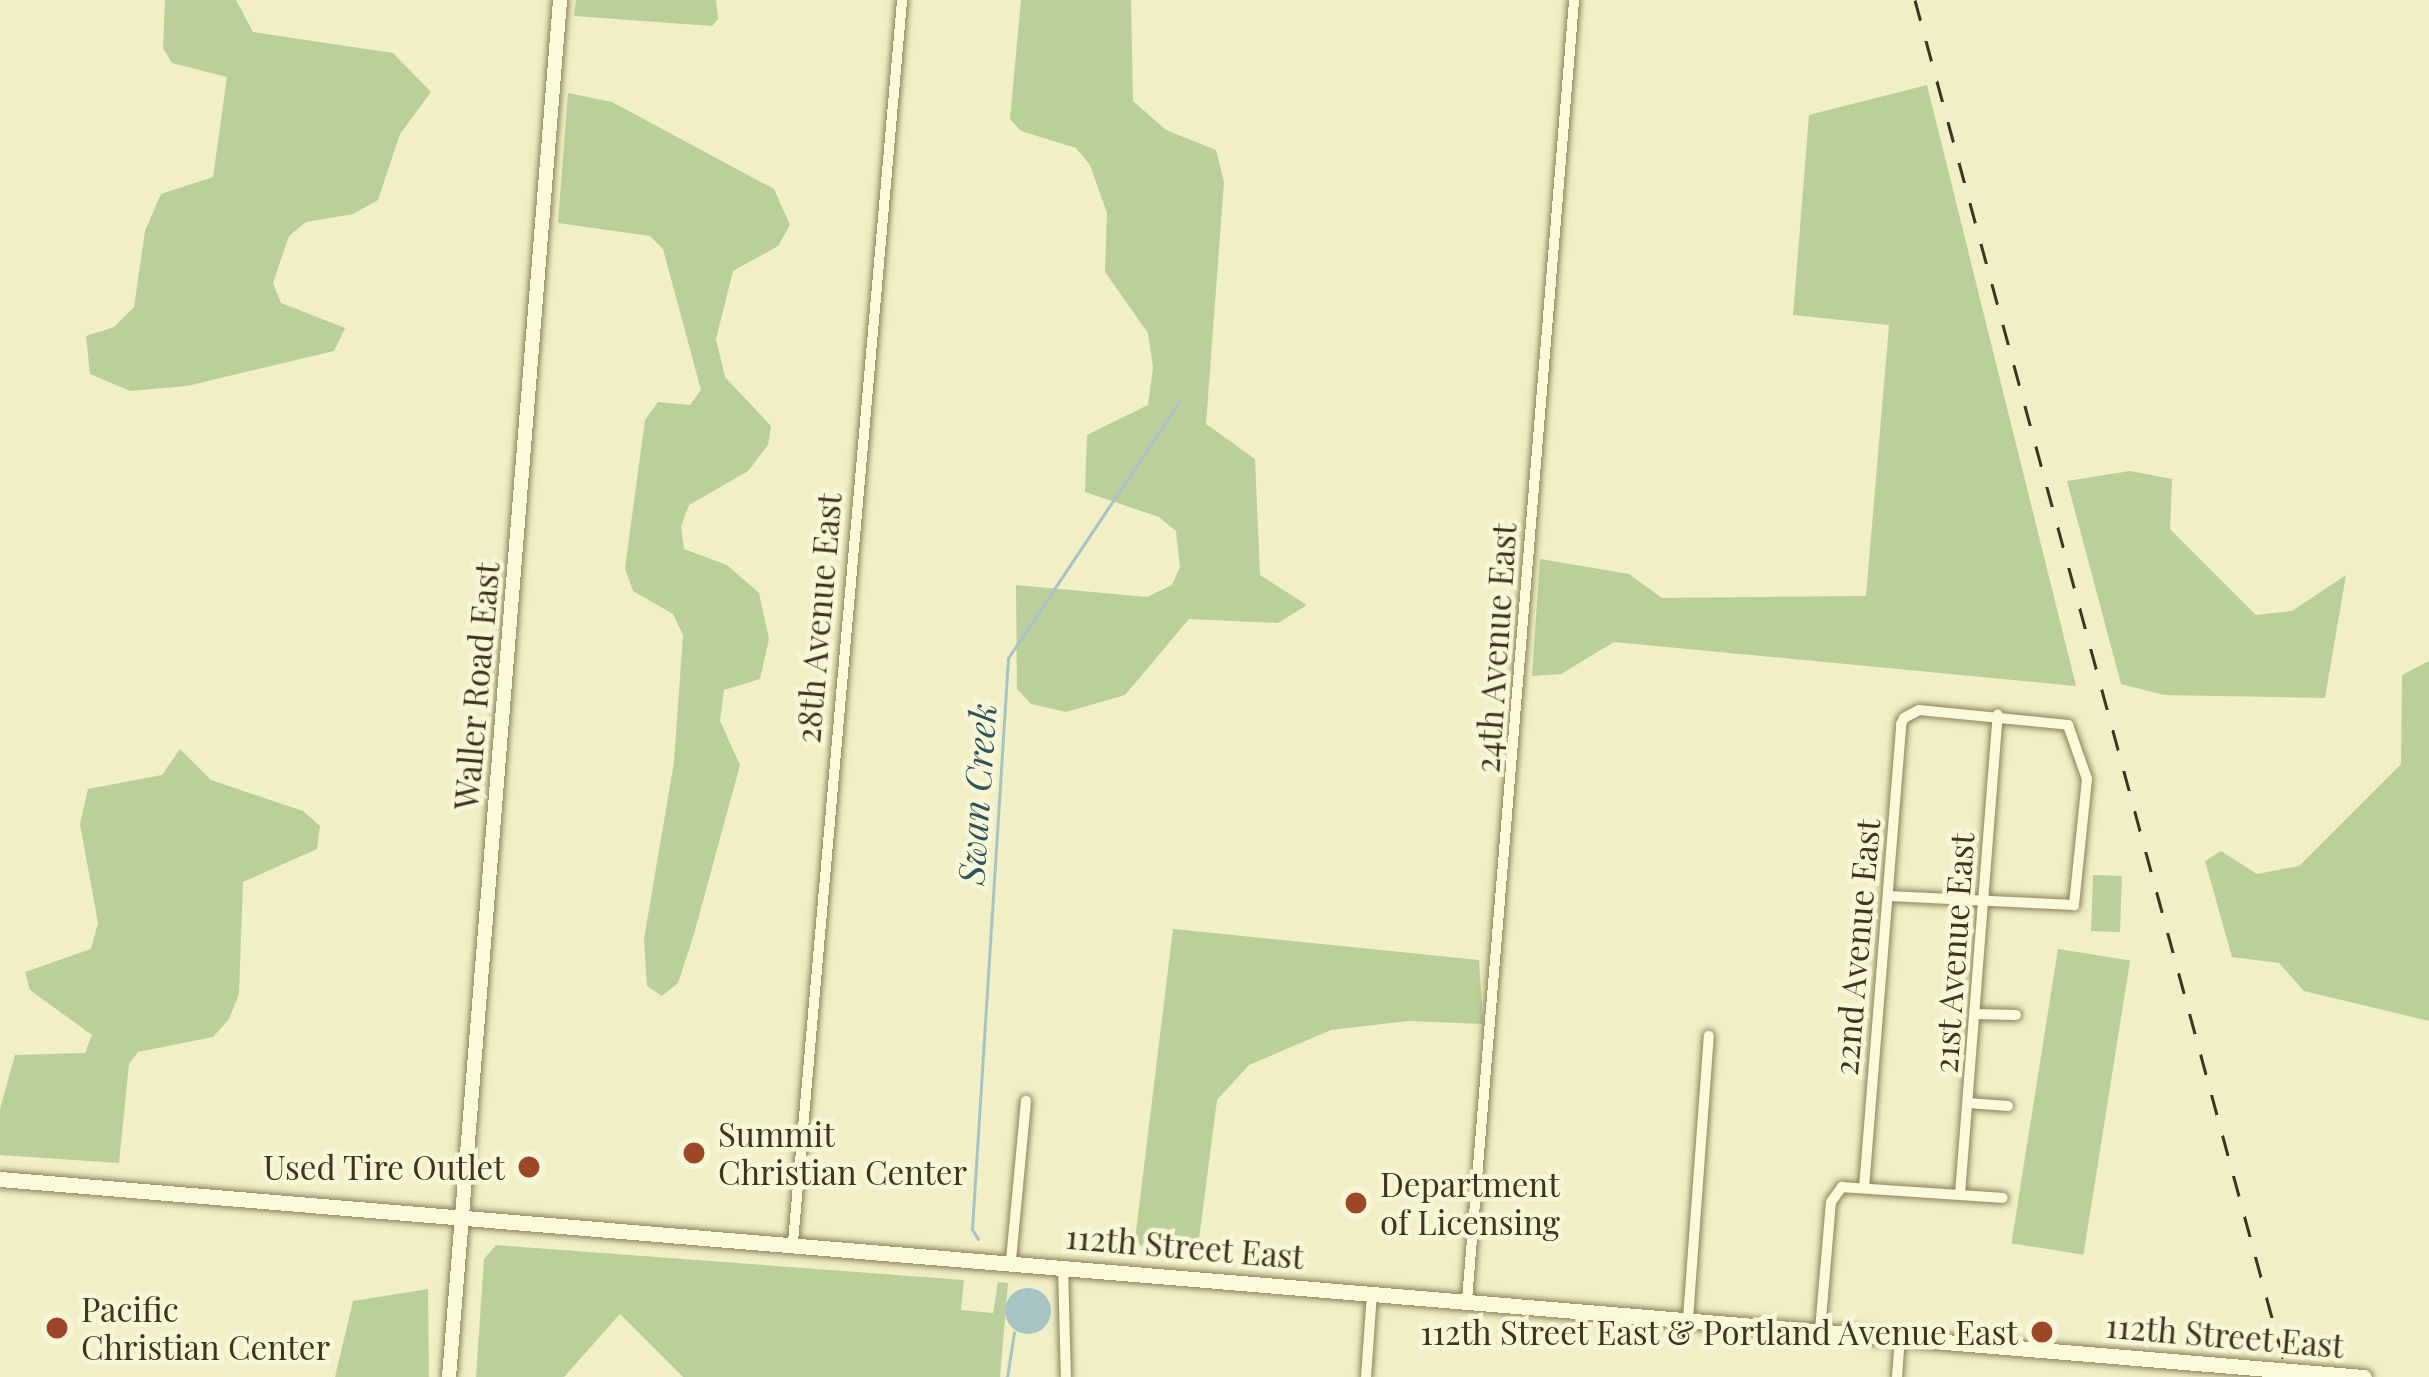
<!DOCTYPE html>
<style>
body{margin:0}
#map{position:relative;width:2429px;height:1377px;overflow:hidden;background:#f0efc5;font-family:"Playfair Display",serif}
div>[style]{position:absolute}
.green>*{inset:0;background:#bacf99;transform-origin:0 0}
.water>*{inset:0;background:#a7c4c3}
.round{border-radius:50%}
.stream>*{height:3px;margin:-1.5px;padding:0 1.5px;transform-origin:1.5px;border-radius:1.5px;background:#a7c4c3}
.roads{filter:drop-shadow(0 0 3px #8c825a) drop-shadow(0 0 3px #8c825a)}
.minor>*{height:10px;margin:-5px;padding:0 5px;transform-origin:5px;border-radius:5px;background:#faf9d9}
.tertiary>*{height:14px;margin:-7px;padding:0 7px;transform-origin:7px;border-radius:7px;background:#faf9d9}
.secondary>*{height:15px;margin:-7.5px;padding:0 7.5px;transform-origin:7.5px;border-radius:7.5px;background:#faf9d9}
.rail>*{height:3px;margin-top:-1.5px;transform-origin:0;background:repeating-linear-gradient(90deg,#3c351f 0 21px,transparent 0 42px)}
.dots>*{width:33px;height:33px;translate:-50% -50%;box-sizing:border-box;border:6px solid #f7f6d6;border-radius:50%}
span{translate:-50% -50%;white-space:nowrap;text-align:center;line-height:1.15;-webkit-text-stroke:9px #f7f6d6;paint-order:stroke}
.street-label{font-size:33px;color:#3c351f}
.poi-label{font-size:33px;color:#3c351f}
.left{translate:0 -50%;text-align:left}
.right{translate:-100% -50%;text-align:right}
.water-label{font-size:36px;color:#2d535c;font-style:italic}
</style>
<div id="map">
<div class="green">
<div style="clip-path:polygon(165px 0,236px 0,253px 32px,393px 53px,431px 92px,400px 134px,378px 200px,353px 214px,306px 222px,289px 236px,273px 283px,281px 303px,345px 328px,334px 351px,187px 386px,130px 391px,90px 374px,86px 336px,114px 327px,134px 307px,145px 231px,161px 194px,213px 177px,227px 77px,172px 63px,163px 48px)"></div>
<div style="clip-path:polygon(576px 0,716px 0,718px 19px,712px 26px,574px 16px)"></div>
<div style="clip-path:polygon(1021px 0,1131px 0,1133px 101px,1166px 130px,1216px 150px,1224px 182px,1206px 424px,1255px 459px,1260px 575px,1307px 605px,1278px 623px,1189px 619px,1125px 695px,1066px 712px,1031px 704px,1017px 689px,1016px 585px,1147px 597px,1172px 585px,1180px 567px,1176px 531px,1159px 517px,1085px 492px,1087px 435px,1148px 405px,1153px 367px,1148px 333px,1105px 272px,1107px 213px,1090px 165px,1076px 148px,1021px 131px,1010px 119px)"></div>
<div style="clip-path:polygon(1927px 85px,2076px 686px,1614px 642px,1561px 674px,1532px 676px,1540px 559px,1629px 574px,1662px 598px,1866px 596px,1889px 325px,1793px 315px,1809px 115px)"></div>
<div style="clip-path:polygon(568px 93px,612px 102px,774px 189px,790px 225px,778px 246px,733px 271px,716px 339px,725px 377px,771px 426px,768px 445px,748px 471px,689px 505px,681px 526px,684px 549px,727px 565px,759px 593px,769px 639px,760px 679px,724px 690px,720px 721px,740px 765px,694px 934px,678px 983px,662px 996px,647px 986px,644px 939px,674px 762px,683px 635px,673px 614px,633px 591px,625px 568px,645px 420px,658px 402px,690px 405px,701px 390px,663px 249px,650px 236px,558px 223px)"></div>
<div style="clip-path:polygon(2130px 471px,2172px 479px,2170px 529px,2256px 615px,2292px 611px,2346px 575px,2325px 698px,2164px 695px,2121px 684px,2067px 481px)"></div>
<div style="clip-path:polygon(2429px 661px,2429px 1021px,2304px 991px,2279px 963px,2232px 957px,2205px 861px,2221px 851px,2257px 874px,2299px 866px,2401px 764px,2402px 675px)"></div>
<div style="clip-path:polygon(180px 749px,211px 780px,303px 811px,320px 826px,317px 849px,243px 882px,239px 994px,229px 1019px,213px 1037px,138px 1052px,129px 1064px,119px 1163px,0 1155px,0 1109px,15px 1055px,85px 1053px,92px 1035px,30px 990px,25px 972px,91px 949px,98px 923px,80px 824px,88px 789px,162px 775px)"></div>
<div style="left:2093px;top:875px;width:29px;height:56px;rotate:2deg"></div>
<div style="clip-path:polygon(1173px 929px,1479px 960px,1483px 1024px,1408px 1021px,1331px 1030px,1249px 1065px,1217px 1100px,1197px 1255px,1146px 1250px,1135px 1240px)"></div>
<div style="left:2058px;top:949px;width:73px;height:298px;rotate:9deg"></div>
<div style="clip-path:polygon(496px 1245px,964px 1280px,961px 1310px,993px 1313px,998px 1282px,1008px 1283px,1000px 1377px,683px 1377px,620px 1314px,564px 1377px,476px 1377px,484px 1259px)"></div>
<div style="clip-path:polygon(428px 1289px,429px 1377px,335px 1377px,353px 1301px)"></div>
</div>
<div class="water">
<div class="round" style="left:1005px;top:1288px;width:46px;height:46px"></div>
</div>
<div class="stream">
<div style="left:978px;top:1239px;width:12px;rotate:-121deg"></div>
<div style="left:972px;top:1229px;width:572px;rotate:-86.39deg"></div>
<div style="left:1008px;top:658px;width:308px;rotate:-56.3deg"></div>
<div style="left:1007px;top:1377px;width:45px;rotate:-81deg"></div>
</div>
<div class="roads">
<div class="minor">
<div style="left:1975px;top:1014px;width:41px;rotate:1.4deg"></div>
<div style="left:1968px;top:1103px;width:40px;rotate:4.3deg"></div>
<div style="left:1864px;top:1188px;width:465px;rotate:-85.4deg"></div>
<div style="left:1901px;top:724px;width:7px;rotate:-63deg"></div>
<div style="left:1904px;top:718px;width:17px;rotate:-28deg"></div>
<div style="left:1919px;top:710px;width:150px;rotate:5.7deg"></div>
<div style="left:2068px;top:725px;width:57px;rotate:70.6deg"></div>
<div style="left:2087px;top:779px;width:127px;rotate:95.9deg"></div>
<div style="left:2074px;top:905px;width:186px;rotate:-177.2deg"></div>
<div style="left:1960px;top:1194px;width:481px;rotate:-85.5deg"></div>
<div style="left:793px;top:1242px;width:1247px;rotate:-84.98deg"></div>
<div style="left:1011px;top:1260px;width:160px;rotate:-84.6deg"></div>
<div style="left:1063px;top:1266px;width:111px;rotate:88.5deg"></div>
<div style="left:1467px;top:1300px;width:1304px;rotate:-85.29deg"></div>
<div style="left:1688px;top:1319px;width:284px;rotate:-85.8deg"></div>
<div style="left:1820px;top:1330px;width:128px;rotate:-85.1deg"></div>
<div style="left:1831px;top:1202px;width:19px;rotate:-54deg"></div>
<div style="left:1842px;top:1187px;width:161px;rotate:3.9deg"></div>
<div style="left:1366px;top:1377px;width:84px;rotate:-85.9deg"></div>
<div style="left:1897px;top:1377px;width:40px;rotate:-85.7deg"></div>
</div>
<div class="tertiary">
<div style="left:449px;top:1377px;width:1381px;rotate:-85.39deg"></div>
</div>
<div class="secondary">
<div style="left:0;top:1179px;width:2372px;rotate:4.79deg"></div>
</div>
</div>
<div class="rail">
<div style="left:1915px;top:0;width:1427px;rotate:74.84deg"></div>
</div>
<div class="dots">
<div style="left:694px;top:1153px;background:#9e4628"></div>
<div style="left:529px;top:1167px;background:#9e4628"></div>
<div style="left:1356px;top:1203px;background:#9e4628"></div>
<div style="left:57px;top:1328px;background:#9e4628"></div>
<div style="left:2042px;top:1332px;background:#9e4628"></div>
</div>
<div class="street-label">
<span style="left:818px;top:618px;rotate:-85deg">28th Avenue East</span>
<span style="left:1495px;top:648px;rotate:-86deg">24th Avenue East</span>
<span style="left:476px;top:686px;rotate:-85deg">Waller Road East</span>
<span style="left:1856px;top:947px;rotate:-85deg">22nd Avenue East</span>
<span style="left:1953px;top:953px;rotate:-86deg">21st Avenue East</span>
<span style="left:1185px;top:1246px;rotate:5deg">112th Street East</span>
<span style="left:2225px;top:1335px;rotate:5deg">112th Street East</span>
</div>
<div class="poi-label">
<span class="left" style="left:718px;top:1153px">Summit<br>Christian Center</span>
<span class="right" style="left:505px;top:1167px">Used Tire Outlet</span>
<span class="left" style="left:1380px;top:1203px">Department<br>of Licensing</span>
<span class="left" style="left:81px;top:1328px">Pacific<br>Christian Center</span>
<span class="right" style="left:2018px;top:1332px">112th Street East &amp; Portland Avenue East</span>
</div>
<div class="water-label">
<span style="left:976px;top:794px;rotate:-86deg">Swan Creek</span>
</div>
</div>
